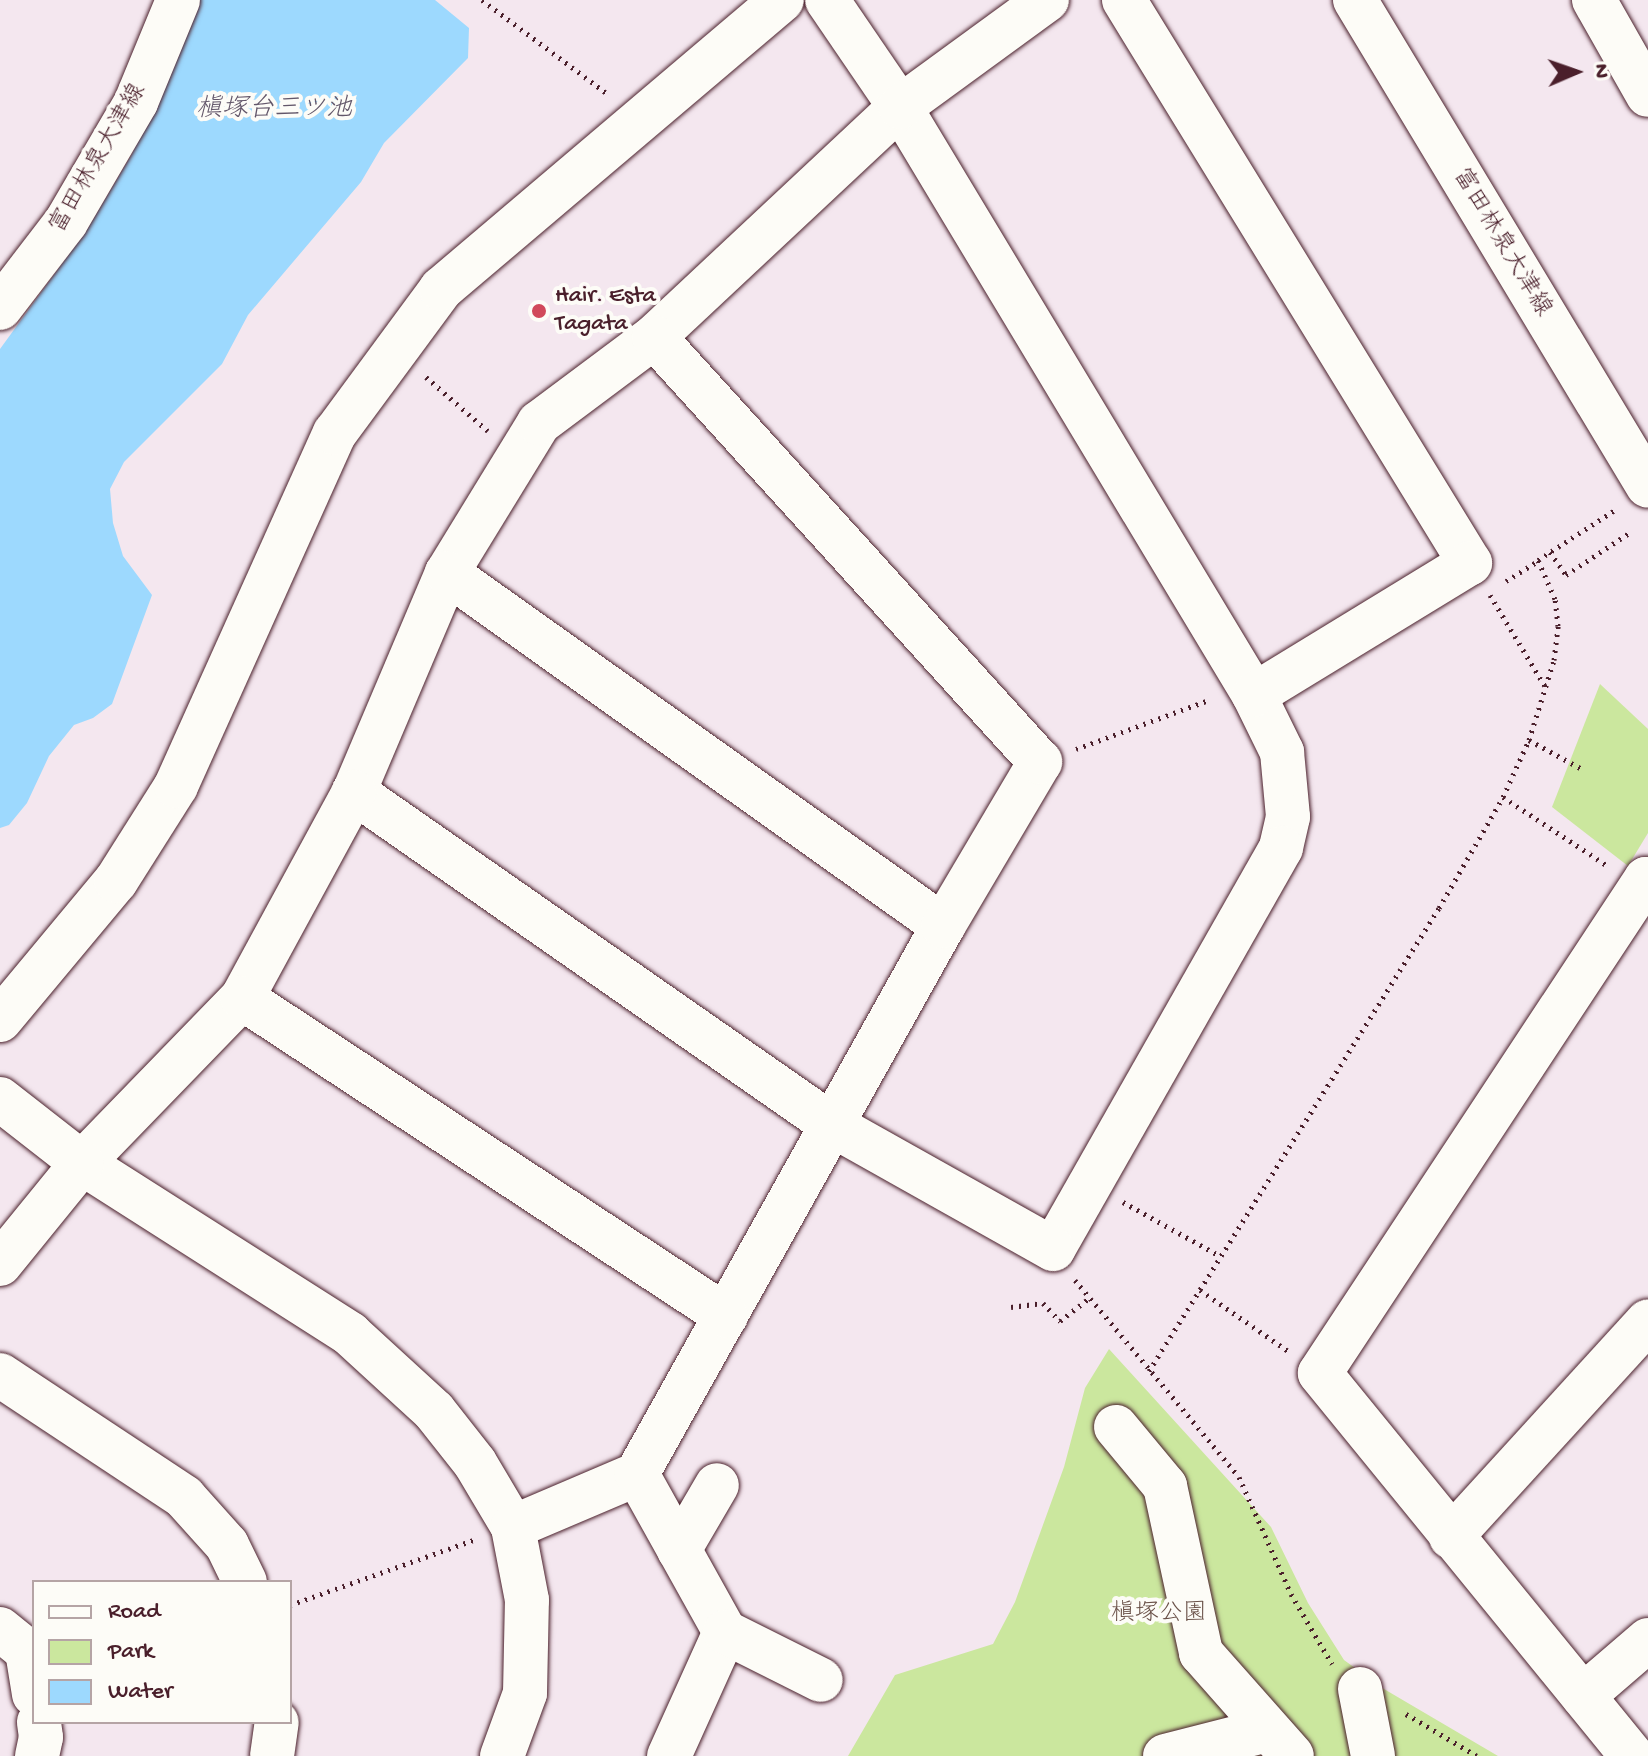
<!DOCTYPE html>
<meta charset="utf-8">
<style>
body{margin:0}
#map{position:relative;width:1648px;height:1756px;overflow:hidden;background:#f4e7ef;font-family:"Gochi Hand","Klee One",sans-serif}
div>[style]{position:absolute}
.green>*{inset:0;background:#cbe79e}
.water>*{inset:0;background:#9dd9fe}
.path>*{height:5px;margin-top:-2.5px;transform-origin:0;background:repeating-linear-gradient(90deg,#4a1f2b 0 2px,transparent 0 8px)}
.roads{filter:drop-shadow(0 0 2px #4a1f2b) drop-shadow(0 0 2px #4a1f2b)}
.minor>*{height:44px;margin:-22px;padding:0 22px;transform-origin:22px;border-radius:22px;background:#fdfcf7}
.major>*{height:44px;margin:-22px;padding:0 22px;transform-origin:22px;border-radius:22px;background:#fdfcf7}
.dots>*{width:22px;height:22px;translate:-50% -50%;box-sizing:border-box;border:4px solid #fdfcf7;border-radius:50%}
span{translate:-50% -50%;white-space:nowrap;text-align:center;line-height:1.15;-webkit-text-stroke:8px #fdfcf7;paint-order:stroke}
.street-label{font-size:24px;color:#4a1f2b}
.poi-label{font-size:24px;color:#4a1f2b}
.left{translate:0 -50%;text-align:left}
.park-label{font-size:24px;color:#6a5148}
.water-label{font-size:26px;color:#63576a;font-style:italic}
.legend{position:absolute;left:32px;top:1580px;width:260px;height:144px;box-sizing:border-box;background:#fdfcf7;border:2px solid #b5a4a5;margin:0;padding:10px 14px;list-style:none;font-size:24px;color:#4a1f2b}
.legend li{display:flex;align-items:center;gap:16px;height:40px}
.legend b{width:40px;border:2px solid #b5a4a5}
.north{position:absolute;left:1536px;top:32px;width:80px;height:80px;-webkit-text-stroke:6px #fdfcf7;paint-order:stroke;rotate:88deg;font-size:22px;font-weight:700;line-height:32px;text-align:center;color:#4a1f2b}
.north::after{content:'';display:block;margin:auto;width:28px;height:36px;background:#4a1f2b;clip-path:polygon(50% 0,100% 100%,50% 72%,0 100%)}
</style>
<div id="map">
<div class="green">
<div style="clip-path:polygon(1600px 684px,1648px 729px,1648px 833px,1628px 866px,1552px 807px)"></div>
<div style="clip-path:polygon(1109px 1349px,1271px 1527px,1308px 1603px,1344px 1660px,1384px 1689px,1498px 1756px,848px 1756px,895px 1675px,993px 1644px,1015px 1602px,1064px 1467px,1085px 1388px)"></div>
</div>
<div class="water">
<div style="clip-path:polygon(200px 0,435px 0,469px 28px,468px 58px,384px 143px,361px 182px,248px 315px,222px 364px,124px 462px,110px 489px,113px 523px,123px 556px,152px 595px,112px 704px,93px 718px,74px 725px,49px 756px,27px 803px,9px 825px,0 828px,0 349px,88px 228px,132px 154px)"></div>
</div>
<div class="path">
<div style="left:482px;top:0;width:159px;rotate:36.8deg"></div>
<div style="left:426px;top:377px;width:82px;rotate:41.1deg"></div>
<div style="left:1550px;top:552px;width:28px;rotate:55deg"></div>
<div style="left:1566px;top:575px;width:76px;rotate:-33.7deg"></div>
<div style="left:1506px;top:581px;width:38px;rotate:-32deg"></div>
<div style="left:1490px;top:595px;width:106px;rotate:58.9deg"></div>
<div style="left:1529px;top:740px;width:60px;rotate:28.7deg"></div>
<div style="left:1076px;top:749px;width:142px;rotate:-20.2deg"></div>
<div style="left:1503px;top:797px;width:123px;rotate:33.4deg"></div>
<div style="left:1123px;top:1202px;width:111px;rotate:29.1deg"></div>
<div style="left:1075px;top:1280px;width:256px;rotate:50.2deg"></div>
<div style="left:1239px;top:1477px;width:128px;rotate:66deg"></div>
<div style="left:1291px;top:1594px;width:81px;rotate:59.6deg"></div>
<div style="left:1200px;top:1290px;width:107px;rotate:34.7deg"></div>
<div style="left:1011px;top:1307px;width:32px;rotate:-7deg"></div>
<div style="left:1043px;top:1303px;width:25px;rotate:47deg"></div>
<div style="left:1060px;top:1321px;width:36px;rotate:-38deg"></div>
<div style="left:1149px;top:1371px;width:546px;rotate:-57.94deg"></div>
<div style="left:1439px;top:908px;width:128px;rotate:-60deg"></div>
<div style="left:1503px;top:797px;width:63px;rotate:-65.5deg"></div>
<div style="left:1529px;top:740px;width:84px;rotate:-72.6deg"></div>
<div style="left:1554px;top:660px;width:34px;rotate:-83deg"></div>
<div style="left:1558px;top:626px;width:27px;rotate:-96deg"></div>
<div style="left:1555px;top:599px;width:43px;rotate:-113.6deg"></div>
<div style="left:1538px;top:560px;width:95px;rotate:-33deg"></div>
<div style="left:290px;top:1605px;width:195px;rotate:-19.5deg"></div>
<div style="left:1406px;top:1714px;width:82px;rotate:30.6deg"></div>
</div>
<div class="roads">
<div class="minor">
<div style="left:827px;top:0;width:130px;rotate:55.7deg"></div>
<div style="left:900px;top:107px;width:686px;rotate:58.95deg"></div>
<div style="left:1254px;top:695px;width:64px;rotate:63.8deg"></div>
<div style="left:1282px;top:752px;width:65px;rotate:84.7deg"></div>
<div style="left:1288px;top:817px;width:32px;rotate:103deg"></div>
<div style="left:1281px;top:848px;width:461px;rotate:119.6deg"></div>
<div style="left:1053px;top:1249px;width:253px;rotate:-150.7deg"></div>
<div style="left:832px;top:1125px;width:583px;rotate:-145.14deg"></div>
<div style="left:354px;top:792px;width:238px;rotate:-67deg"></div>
<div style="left:447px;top:573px;width:176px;rotate:-58.5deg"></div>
<div style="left:539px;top:423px;width:144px;rotate:-36.8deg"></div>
<div style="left:654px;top:337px;width:337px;rotate:-43.1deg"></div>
<div style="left:900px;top:107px;width:182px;rotate:-36.1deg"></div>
<div style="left:1124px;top:0;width:661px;rotate:58.43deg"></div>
<div style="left:1470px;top:563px;width:253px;rotate:148.6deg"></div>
<div style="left:1594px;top:0;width:109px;rotate:60.4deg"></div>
<div style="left:447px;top:573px;width:609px;rotate:35.44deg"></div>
<div style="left:354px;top:792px;width:234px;rotate:118.5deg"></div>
<div style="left:242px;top:998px;width:230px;rotate:134.1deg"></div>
<div style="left:82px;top:1163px;width:318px;rotate:32.5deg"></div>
<div style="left:350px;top:1334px;width:114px;rotate:42.5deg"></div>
<div style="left:434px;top:1411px;width:66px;rotate:51.7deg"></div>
<div style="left:475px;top:1463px;width:74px;rotate:59.3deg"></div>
<div style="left:513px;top:1527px;width:135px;rotate:-23.1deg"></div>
<div style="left:637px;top:1474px;width:628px;rotate:-60.82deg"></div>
<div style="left:943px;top:926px;width:191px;rotate:-59.4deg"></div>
<div style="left:1040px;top:762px;width:574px;rotate:-132.25deg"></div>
<div style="left:242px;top:998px;width:579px;rotate:33.31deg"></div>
<div style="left:0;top:1020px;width:181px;rotate:-50.2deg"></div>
<div style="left:116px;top:881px;width:112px;rotate:-57.7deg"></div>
<div style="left:176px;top:786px;width:387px;rotate:-65.8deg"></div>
<div style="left:335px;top:433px;width:179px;rotate:-53.6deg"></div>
<div style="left:441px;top:289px;width:447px;rotate:-40.3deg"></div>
<div style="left:0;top:1099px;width:104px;rotate:38deg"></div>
<div style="left:82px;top:1163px;width:130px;rotate:129.1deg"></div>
<div style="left:0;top:1375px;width:221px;rotate:33.5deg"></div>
<div style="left:184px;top:1497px;width:64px;rotate:48.1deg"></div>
<div style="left:227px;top:1545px;width:41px;rotate:64.1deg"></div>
<div style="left:1116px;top:1427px;width:77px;rotate:50.3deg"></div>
<div style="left:1165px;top:1486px;width:171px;rotate:77.8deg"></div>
<div style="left:1201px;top:1653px;width:137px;rotate:48.5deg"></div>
<div style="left:637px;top:1474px;width:181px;rotate:60.9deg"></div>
<div style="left:725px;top:1632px;width:136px;rotate:114.3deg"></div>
<div style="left:1451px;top:1537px;width:292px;rotate:-47.6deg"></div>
<div style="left:679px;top:1550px;width:75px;rotate:-59.7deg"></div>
<div style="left:0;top:1629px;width:35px;rotate:39deg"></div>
<div style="left:27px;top:1651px;width:44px;rotate:80.8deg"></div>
<div style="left:725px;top:1632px;width:107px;rotate:26.6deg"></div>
<div style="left:1360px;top:1689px;width:68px;rotate:79deg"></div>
<div style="left:1583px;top:1696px;width:86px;rotate:-40.7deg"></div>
<div style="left:37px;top:1756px;width:19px;rotate:-78deg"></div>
<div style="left:41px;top:1737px;width:15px;rotate:-98deg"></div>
<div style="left:272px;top:1756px;width:34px;rotate:-82deg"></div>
<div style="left:502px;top:1756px;width:67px;rotate:-69.9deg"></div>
<div style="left:525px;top:1693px;width:93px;rotate:-88.8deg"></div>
<div style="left:527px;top:1600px;width:74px;rotate:-100.9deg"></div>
<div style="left:1165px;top:1756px;width:105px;rotate:-14.3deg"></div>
<div style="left:1632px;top:1756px;width:494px;rotate:-129.2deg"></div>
<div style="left:1320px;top:1373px;width:592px;rotate:-56.58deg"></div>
<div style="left:1646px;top:879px;width:4px;rotate:63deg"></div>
</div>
<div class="major">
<div style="left:1355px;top:0;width:567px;rotate:58.92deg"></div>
<div style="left:0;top:308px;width:108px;rotate:-52.5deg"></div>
<div style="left:66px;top:222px;width:139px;rotate:-59.7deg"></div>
<div style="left:136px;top:102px;width:110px;rotate:-67.6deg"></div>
</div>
</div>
<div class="dots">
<div style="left:539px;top:311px;background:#d1495b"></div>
</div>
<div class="street-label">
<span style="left:99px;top:159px;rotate:-60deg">富田林泉大津線</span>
<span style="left:1501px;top:243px;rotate:59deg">富田林泉大津線</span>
</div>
<div class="poi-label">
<span class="left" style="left:555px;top:311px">Hair. Esta<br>Tagata</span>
</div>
<div class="park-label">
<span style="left:1159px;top:1615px">槇塚公園</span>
</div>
<div class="water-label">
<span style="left:274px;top:111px">槇塚台三ツ池</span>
</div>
<ul class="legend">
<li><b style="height:10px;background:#fdfcf7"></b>Road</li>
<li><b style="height:22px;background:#cbe79e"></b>Park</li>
<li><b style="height:22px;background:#9dd9fe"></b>Water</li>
</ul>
<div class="north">N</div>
</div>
